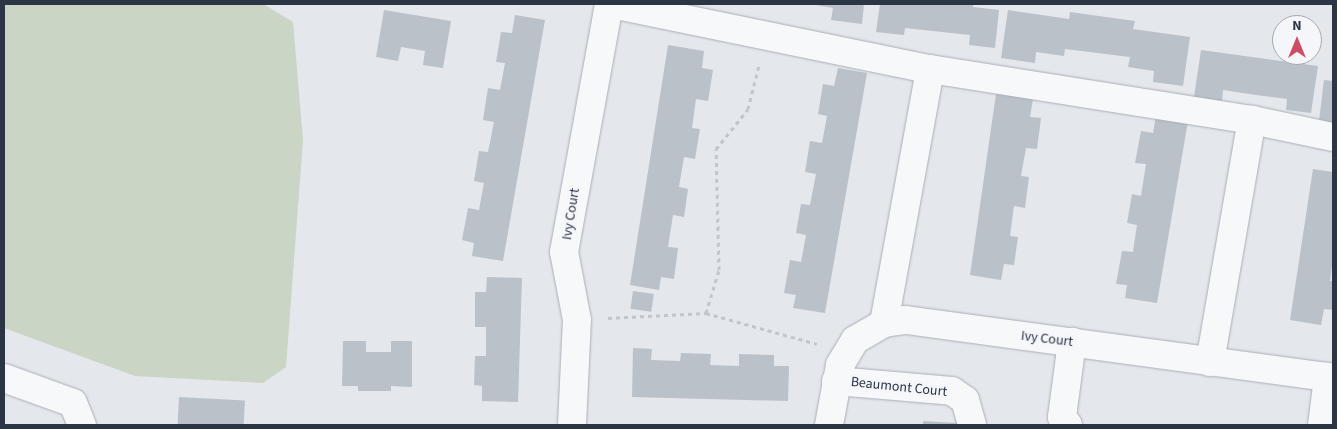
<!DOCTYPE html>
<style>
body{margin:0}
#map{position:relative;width:1337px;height:429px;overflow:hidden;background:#e4e7ec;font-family:"Source Sans 3",sans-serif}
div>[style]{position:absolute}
.green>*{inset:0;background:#cad5c5}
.building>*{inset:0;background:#bbc1c9;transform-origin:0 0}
.path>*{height:3px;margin-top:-1.5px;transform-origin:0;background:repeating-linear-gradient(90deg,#c2c5cb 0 4px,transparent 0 8px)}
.roads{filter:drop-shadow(0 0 1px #a9aeb6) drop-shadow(0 0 1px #a9aeb6)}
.minor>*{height:28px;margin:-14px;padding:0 14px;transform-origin:14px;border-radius:14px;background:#f7f8fa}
span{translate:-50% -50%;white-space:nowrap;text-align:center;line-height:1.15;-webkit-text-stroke:5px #f4f6f9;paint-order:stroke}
.street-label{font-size:14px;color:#2c3544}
.frame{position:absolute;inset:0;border:5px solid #2c3544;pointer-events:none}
.north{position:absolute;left:1272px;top:15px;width:50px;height:50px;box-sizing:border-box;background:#f4f6f9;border:1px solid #a4a9b1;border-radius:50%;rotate:0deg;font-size:14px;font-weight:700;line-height:20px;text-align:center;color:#2c3544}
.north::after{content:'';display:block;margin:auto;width:18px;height:22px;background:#cd4d65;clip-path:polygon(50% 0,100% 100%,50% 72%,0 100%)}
</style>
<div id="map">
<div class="green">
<div style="clip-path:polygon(4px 4px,263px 4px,293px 22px,303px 140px,286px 367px,263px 383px,135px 376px,4px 328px)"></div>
</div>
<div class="building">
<div style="clip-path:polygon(810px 4px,864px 4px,862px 24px,831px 20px,833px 8px)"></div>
<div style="clip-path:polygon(880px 4px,973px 4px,973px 7px,999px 10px,995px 48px,969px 45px,970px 35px,905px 28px,904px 35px,876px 32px)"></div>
<div style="clip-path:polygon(384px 10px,451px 21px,443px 68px,423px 65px,425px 51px,401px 47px,398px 61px,376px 57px)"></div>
<div style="clip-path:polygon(1008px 10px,1069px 19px,1070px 12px,1135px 21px,1133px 29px,1190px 37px,1183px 86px,1153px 82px,1154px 71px,1128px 67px,1130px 57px,1065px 49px,1064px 56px,1036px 52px,1035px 63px,1001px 58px)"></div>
<div style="clip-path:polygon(515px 15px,545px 20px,503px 261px,472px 256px,474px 243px,462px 240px,468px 208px,479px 210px,484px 183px,474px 181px,479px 151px,488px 152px,494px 122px,483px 120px,488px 88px,500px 90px,505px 63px,496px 62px,501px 32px,512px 33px)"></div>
<div style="clip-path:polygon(668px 45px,704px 51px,702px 68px,713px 70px,708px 101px,696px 99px,692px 128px,700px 129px,695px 159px,684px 157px,679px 187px,688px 189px,684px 217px,673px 215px,668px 247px,678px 248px,674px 279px,661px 277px,659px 290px,630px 285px)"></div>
<div style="clip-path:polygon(1201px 50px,1318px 66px,1311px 113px,1286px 110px,1287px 99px,1256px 95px,1223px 90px,1222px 101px,1194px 97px)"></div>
<div style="clip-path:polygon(838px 68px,867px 73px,825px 313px,793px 308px,796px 295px,784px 293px,790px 260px,801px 262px,806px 235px,796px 233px,801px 204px,810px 205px,816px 174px,805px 172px,810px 141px,822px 143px,827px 116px,818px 114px,823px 84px,834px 86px)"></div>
<div style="clip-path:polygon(1324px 80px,1333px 81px,1333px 131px,1318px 129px)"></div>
<div style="clip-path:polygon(996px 94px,1033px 99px,1030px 117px,1041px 118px,1037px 149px,1026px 148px,1021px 176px,1029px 177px,1025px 208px,1014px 206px,1010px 236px,1018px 237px,1014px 265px,1004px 264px,1001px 280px,970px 275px)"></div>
<div style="clip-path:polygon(1156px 116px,1188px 121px,1157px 303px,1125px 298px,1127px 285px,1116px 284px,1122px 251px,1133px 252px,1135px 238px,1137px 225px,1127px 223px,1132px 194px,1141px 196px,1146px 164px,1135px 163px,1141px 131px,1153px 133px)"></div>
<div style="clip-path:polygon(1313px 169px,1333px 172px,1333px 259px,1330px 281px,1333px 281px,1333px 310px,1324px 309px,1321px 325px,1290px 320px)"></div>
<div style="clip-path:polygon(487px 277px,522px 278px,518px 402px,482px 401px,482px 386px,474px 385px,475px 356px,486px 356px,486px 327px,475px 327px,475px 292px,486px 292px)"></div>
<div style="left:633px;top:291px;width:21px;height:18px;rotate:8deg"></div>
<div style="clip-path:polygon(343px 341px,366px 341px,366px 352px,391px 352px,391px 341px,412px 341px,412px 387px,391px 386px,391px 391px,358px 391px,358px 386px,342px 386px)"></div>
<div style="clip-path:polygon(633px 348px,652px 349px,651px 360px,680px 361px,681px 353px,711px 354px,710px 365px,739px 366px,739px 354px,774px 355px,774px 366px,789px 366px,788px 401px,632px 397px)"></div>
<div style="left:179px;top:397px;width:66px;height:28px;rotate:3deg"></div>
<div style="clip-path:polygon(923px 421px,972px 424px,972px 425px,923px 425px)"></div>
</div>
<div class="path">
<div style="left:706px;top:313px;width:45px;rotate:-73.2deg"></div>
<div style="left:719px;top:270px;width:121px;rotate:-91.4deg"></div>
<div style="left:716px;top:149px;width:51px;rotate:-51.3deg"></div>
<div style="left:748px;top:109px;width:45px;rotate:-76deg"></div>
<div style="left:608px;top:318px;width:98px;rotate:-2.9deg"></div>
<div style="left:706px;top:313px;width:115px;rotate:15.6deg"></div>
</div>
<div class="roads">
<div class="minor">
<div style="left:612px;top:4px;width:325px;rotate:11.6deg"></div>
<div style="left:930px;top:69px;width:326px;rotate:9deg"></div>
<div style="left:1252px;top:120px;width:83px;rotate:11.9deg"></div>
<div style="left:884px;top:323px;width:258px;rotate:-79.7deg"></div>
<div style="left:1210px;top:362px;width:246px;rotate:-80.2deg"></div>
<div style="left:4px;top:378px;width:73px;rotate:19.9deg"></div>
<div style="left:73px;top:403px;width:24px;rotate:68deg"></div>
<div style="left:836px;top:381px;width:116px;rotate:4.9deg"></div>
<div style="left:952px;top:391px;width:16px;rotate:35deg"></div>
<div style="left:965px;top:400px;width:25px;rotate:74deg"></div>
<div style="left:572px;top:425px;width:105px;rotate:-87.3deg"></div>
<div style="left:577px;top:320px;width:69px;rotate:-100.8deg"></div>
<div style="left:564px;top:252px;width:252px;rotate:-79.7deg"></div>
<div style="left:829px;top:425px;width:61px;rotate:-79.6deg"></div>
<div style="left:840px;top:365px;width:29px;rotate:-59deg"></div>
<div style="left:855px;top:340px;width:34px;rotate:-30deg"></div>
<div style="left:884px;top:323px;width:22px;rotate:-8deg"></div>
<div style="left:906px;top:320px;width:431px;rotate:7.7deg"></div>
<div style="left:1068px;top:425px;width:10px;rotate:-127deg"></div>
<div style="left:1062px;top:417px;width:76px;rotate:-82.4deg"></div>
<div style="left:1322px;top:425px;width:47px;rotate:-82.7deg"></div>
</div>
</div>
<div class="street-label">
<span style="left:571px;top:214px;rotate:-81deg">Ivy Court</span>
<span style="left:1047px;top:339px;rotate:7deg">Ivy Court</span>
<span style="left:899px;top:387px;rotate:6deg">Beaumont Court</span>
</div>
<div class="frame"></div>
<div class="north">N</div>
</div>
